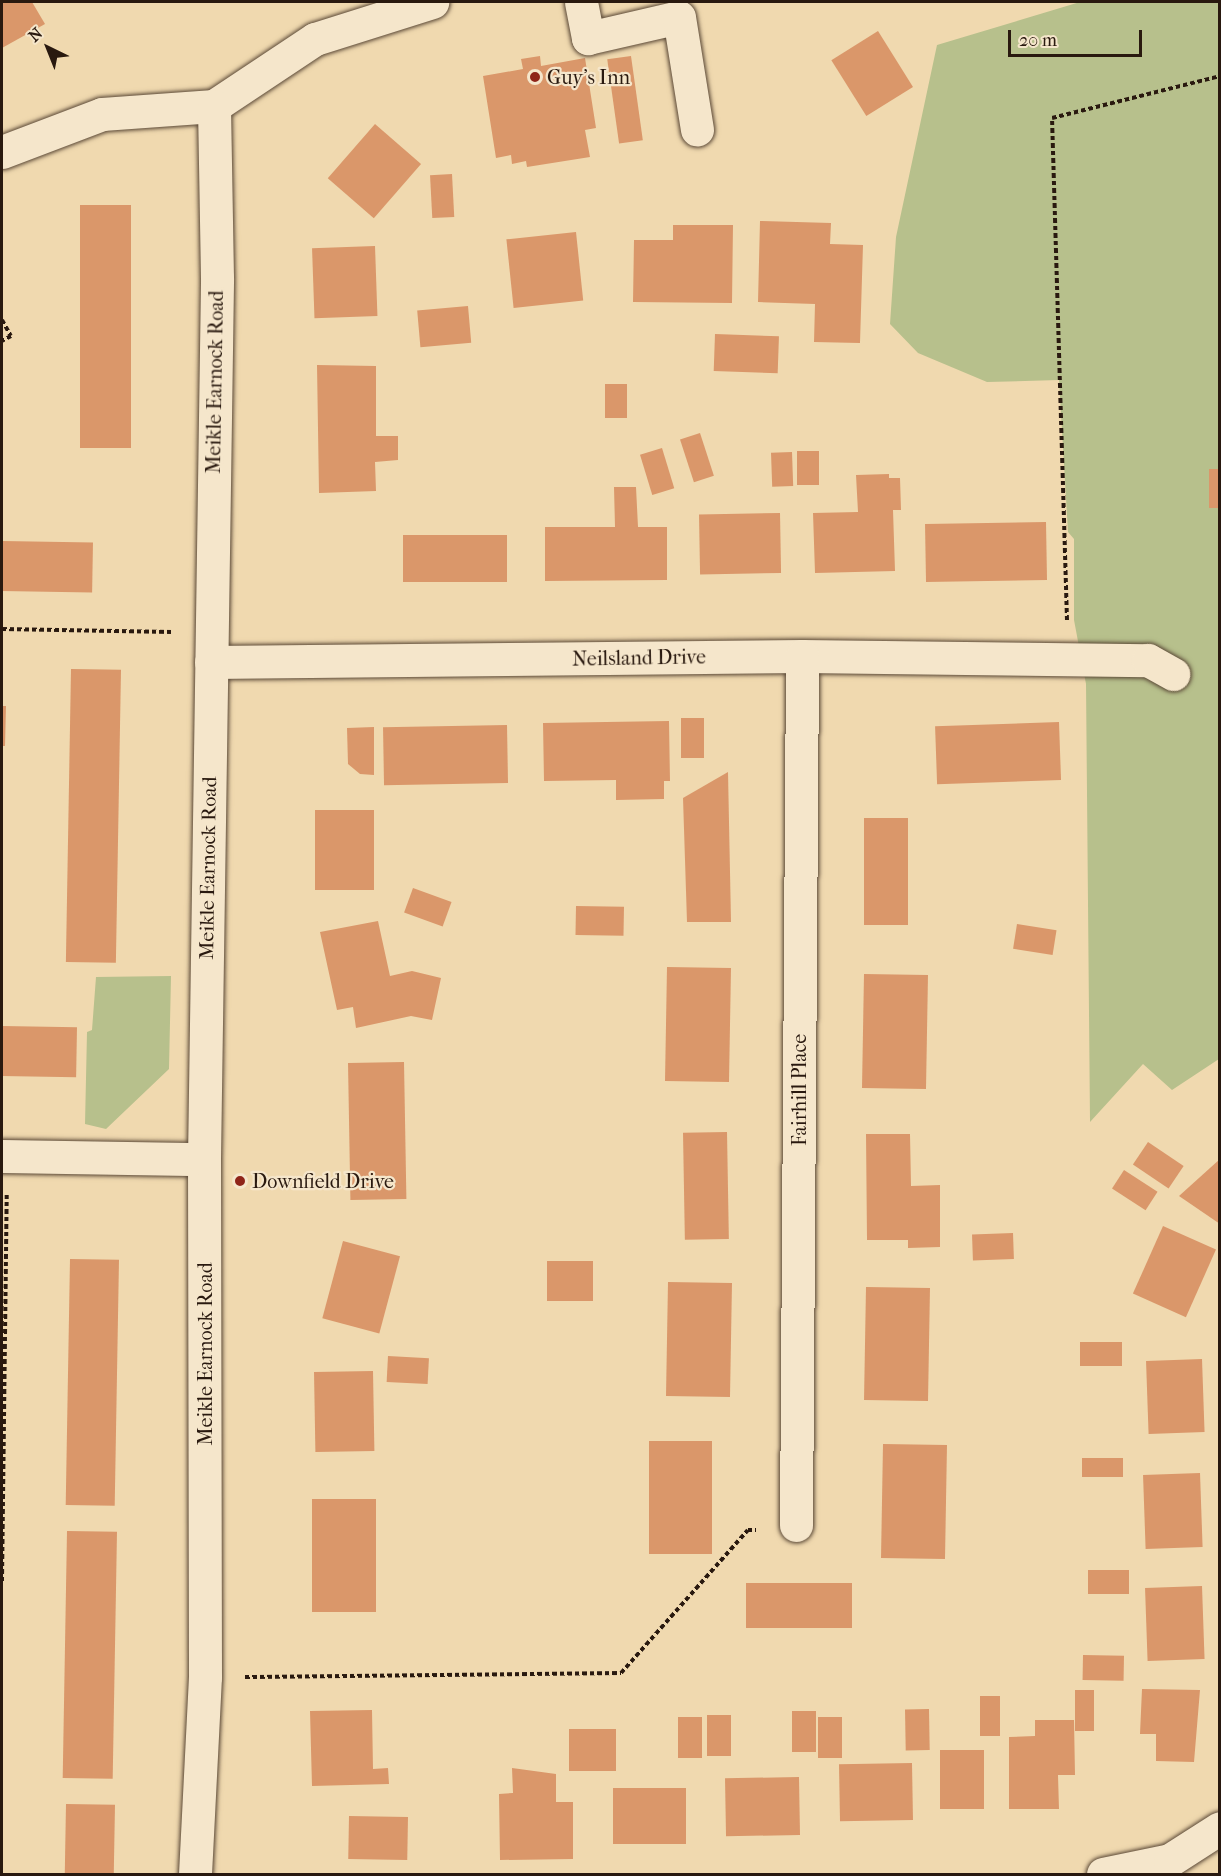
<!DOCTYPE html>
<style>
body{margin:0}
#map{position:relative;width:1221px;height:1876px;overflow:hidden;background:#f0d9af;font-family:"IM FELL French Canon",serif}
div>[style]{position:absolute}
.green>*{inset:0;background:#b7c08c}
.building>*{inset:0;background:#da976a;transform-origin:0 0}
.path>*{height:4px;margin-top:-2px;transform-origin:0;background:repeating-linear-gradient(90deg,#29190f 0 4.5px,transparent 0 7.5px)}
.roads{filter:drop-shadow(0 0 2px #5b4937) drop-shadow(0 0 2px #5b4937)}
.minor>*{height:33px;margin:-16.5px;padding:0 16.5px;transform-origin:16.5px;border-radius:16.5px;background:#f5e6cb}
.dots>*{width:16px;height:16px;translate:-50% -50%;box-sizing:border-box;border:3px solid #f5e6cb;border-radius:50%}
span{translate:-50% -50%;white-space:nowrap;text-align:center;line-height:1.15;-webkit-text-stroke:4.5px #f5e6cb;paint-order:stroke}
.poi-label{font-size:20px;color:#29190f}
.left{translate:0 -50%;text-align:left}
.street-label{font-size:20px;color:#29190f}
.frame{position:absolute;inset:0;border:3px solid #29190f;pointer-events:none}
.north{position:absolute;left:18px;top:18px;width:60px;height:60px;-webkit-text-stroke:4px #f5e6cb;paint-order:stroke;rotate:317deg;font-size:16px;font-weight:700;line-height:24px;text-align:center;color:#29190f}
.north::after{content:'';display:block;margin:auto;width:21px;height:27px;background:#29190f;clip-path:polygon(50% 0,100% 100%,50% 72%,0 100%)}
.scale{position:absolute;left:1008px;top:30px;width:134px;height:27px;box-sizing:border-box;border:3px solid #29190f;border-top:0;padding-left:8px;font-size:18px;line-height:21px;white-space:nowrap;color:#29190f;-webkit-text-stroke:4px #f5e6cb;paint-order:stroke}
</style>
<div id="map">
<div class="green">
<div style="clip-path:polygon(1080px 2px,1219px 2px,1219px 1059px,1172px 1090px,1143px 1064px,1090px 1122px,1086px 684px,1074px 620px,1074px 539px,1068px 532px,1059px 380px,987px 382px,918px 353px,890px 324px,896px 237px,937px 45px)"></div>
<div style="clip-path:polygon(171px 976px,169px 1069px,106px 1129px,85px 1124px,87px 1032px,92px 1030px,96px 977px)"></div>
</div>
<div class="building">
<div style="clip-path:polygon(2px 2px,32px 2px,45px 24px,2px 48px)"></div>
<div style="left:878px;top:31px;width:66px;height:55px;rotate:58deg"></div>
<div style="clip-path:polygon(540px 56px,541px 66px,585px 58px,596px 128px,585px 130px,590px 157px,527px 167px,526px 161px,512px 164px,511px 155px,496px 158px,483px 76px,523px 69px,521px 59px)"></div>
<div style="left:631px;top:56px;width:85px;height:24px;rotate:82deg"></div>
<div style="left:375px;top:124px;width:61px;height:72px;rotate:41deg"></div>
<div style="left:452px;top:174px;width:43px;height:22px;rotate:87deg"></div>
<div style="left:80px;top:205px;width:51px;height:243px"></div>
<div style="clip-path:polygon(760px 221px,831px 223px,830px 244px,863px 245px,860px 343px,814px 342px,815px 304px,758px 302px)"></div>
<div style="clip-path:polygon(673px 225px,733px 225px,732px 303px,633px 302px,634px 240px,673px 240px)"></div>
<div style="left:576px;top:232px;width:69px;height:70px;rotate:84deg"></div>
<div style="left:375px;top:246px;width:70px;height:63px;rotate:88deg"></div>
<div style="left:468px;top:306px;width:37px;height:51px;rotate:85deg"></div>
<div style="left:715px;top:334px;width:64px;height:37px;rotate:2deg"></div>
<div style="clip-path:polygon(317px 365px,376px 366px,376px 436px,398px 436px,398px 460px,375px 462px,376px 491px,319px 493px)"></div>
<div style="left:605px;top:384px;width:22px;height:34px"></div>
<div style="left:700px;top:433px;width:45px;height:21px;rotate:72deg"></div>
<div style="left:662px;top:448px;width:42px;height:23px;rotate:73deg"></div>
<div style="left:797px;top:451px;width:22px;height:34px"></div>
<div style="left:792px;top:452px;width:34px;height:21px;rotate:88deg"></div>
<div style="left:1209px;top:469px;width:11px;height:39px"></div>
<div style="clip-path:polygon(889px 474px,889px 478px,900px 478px,901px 510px,893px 510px,895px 571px,815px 573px,813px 513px,858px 512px,856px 475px)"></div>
<div style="clip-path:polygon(614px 487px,636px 487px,638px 527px,667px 527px,667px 580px,545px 581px,545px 527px,615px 527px)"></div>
<div style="left:780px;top:513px;width:60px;height:81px;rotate:89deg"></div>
<div style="left:1046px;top:522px;width:58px;height:121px;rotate:89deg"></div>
<div style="left:403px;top:535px;width:104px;height:47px"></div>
<div style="left:2px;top:541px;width:91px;height:50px;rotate:1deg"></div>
<div style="left:71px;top:669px;width:50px;height:293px;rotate:1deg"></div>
<div style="clip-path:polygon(2px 706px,6px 706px,5px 746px,2px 746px)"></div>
<div style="left:681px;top:718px;width:23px;height:40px"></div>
<div style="clip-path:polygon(669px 721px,670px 781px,664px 781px,664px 799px,616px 800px,616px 780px,544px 781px,543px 723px)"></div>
<div style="left:1059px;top:722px;width:58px;height:124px;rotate:88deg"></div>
<div style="left:507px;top:725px;width:58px;height:124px;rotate:89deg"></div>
<div style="clip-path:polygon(374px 727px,374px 775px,360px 774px,348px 764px,347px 728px)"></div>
<div style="clip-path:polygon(728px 772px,731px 922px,687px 922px,683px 798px)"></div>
<div style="left:315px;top:810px;width:59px;height:80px"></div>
<div style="left:864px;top:818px;width:44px;height:107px"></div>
<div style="left:413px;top:888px;width:41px;height:26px;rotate:20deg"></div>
<div style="left:576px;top:906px;width:48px;height:29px;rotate:1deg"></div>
<div style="clip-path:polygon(378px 921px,390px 976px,412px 971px,441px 978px,432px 1020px,411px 1016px,356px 1028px,353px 1007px,337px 1010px,320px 932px)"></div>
<div style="left:1017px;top:924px;width:40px;height:25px;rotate:9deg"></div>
<div style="left:667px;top:967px;width:64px;height:114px;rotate:1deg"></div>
<div style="left:864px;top:974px;width:64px;height:114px;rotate:1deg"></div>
<div style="left:2px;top:1026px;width:75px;height:50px;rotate:1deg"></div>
<div style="left:404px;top:1062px;width:137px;height:56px;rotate:89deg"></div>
<div style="left:727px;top:1132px;width:107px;height:44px;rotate:89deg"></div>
<div style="clip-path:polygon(866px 1134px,910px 1134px,911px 1186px,940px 1185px,940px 1247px,908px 1248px,908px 1240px,867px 1240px)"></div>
<div style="left:1148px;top:1142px;width:43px;height:27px;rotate:34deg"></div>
<div style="clip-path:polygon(1220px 1159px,1220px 1224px,1179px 1196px)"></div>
<div style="left:1124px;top:1170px;width:40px;height:22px;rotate:33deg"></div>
<div style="left:1163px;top:1226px;width:58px;height:74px;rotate:24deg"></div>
<div style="left:1013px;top:1233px;width:26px;height:41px;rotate:88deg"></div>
<div style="left:343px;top:1241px;width:59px;height:80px;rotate:15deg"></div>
<div style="left:70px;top:1259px;width:49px;height:246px;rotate:1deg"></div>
<div style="left:547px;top:1261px;width:46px;height:40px"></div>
<div style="left:668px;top:1282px;width:64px;height:114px;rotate:1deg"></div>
<div style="left:866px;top:1287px;width:64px;height:113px;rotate:1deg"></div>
<div style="left:1080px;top:1342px;width:42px;height:24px"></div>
<div style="left:388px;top:1356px;width:41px;height:26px;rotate:3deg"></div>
<div style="left:1202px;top:1359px;width:73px;height:56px;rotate:88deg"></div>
<div style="left:373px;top:1371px;width:80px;height:59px;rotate:89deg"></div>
<div style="left:649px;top:1441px;width:63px;height:113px"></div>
<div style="left:883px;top:1444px;width:64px;height:114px;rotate:1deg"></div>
<div style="left:1082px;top:1458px;width:41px;height:19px"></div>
<div style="left:1200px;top:1473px;width:74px;height:57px;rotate:88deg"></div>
<div style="left:312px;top:1499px;width:64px;height:113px"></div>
<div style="left:67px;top:1531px;width:50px;height:247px;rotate:1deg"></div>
<div style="left:1088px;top:1570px;width:41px;height:24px"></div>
<div style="left:746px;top:1583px;width:106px;height:45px"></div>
<div style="left:1202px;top:1586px;width:73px;height:57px;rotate:88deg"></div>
<div style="left:1083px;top:1655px;width:41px;height:25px;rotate:1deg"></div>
<div style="clip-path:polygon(1142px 1689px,1200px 1690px,1194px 1762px,1156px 1761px,1156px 1734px,1140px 1734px)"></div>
<div style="left:1075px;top:1690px;width:19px;height:41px"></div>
<div style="left:1000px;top:1696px;width:40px;height:20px;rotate:90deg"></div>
<div style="left:929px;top:1709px;width:41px;height:24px;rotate:89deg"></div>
<div style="clip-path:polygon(372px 1710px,373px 1769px,388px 1768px,389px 1784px,312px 1786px,310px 1711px)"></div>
<div style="left:792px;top:1711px;width:24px;height:41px"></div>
<div style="left:707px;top:1715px;width:24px;height:41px"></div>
<div style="left:678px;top:1717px;width:24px;height:41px"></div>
<div style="left:818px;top:1717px;width:24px;height:41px"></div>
<div style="clip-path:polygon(1035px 1720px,1074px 1720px,1075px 1775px,1058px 1775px,1059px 1809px,1009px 1809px,1009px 1737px,1035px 1736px)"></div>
<div style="left:616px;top:1729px;width:42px;height:47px;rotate:90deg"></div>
<div style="left:940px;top:1750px;width:44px;height:59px"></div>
<div style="left:912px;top:1763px;width:57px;height:73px;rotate:89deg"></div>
<div style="clip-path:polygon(512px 1768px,556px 1774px,556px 1802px,573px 1802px,573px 1859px,500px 1860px,499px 1794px,513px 1793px)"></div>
<div style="left:799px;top:1777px;width:58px;height:74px;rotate:89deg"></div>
<div style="left:686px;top:1788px;width:56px;height:73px;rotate:90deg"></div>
<div style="left:66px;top:1804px;width:49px;height:70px;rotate:1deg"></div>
<div style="left:349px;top:1816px;width:59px;height:43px;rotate:1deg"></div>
</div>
<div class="path">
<div style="left:2px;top:320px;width:18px;rotate:61deg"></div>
<div style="left:11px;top:336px;width:10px;rotate:151deg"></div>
<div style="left:1067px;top:620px;width:502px;rotate:-91.71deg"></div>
<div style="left:1052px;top:118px;width:173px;rotate:-14deg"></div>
<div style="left:2px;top:629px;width:170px;rotate:1deg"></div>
<div style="left:2px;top:1581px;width:386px;rotate:-89.3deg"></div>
<div style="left:245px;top:1677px;width:376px;rotate:-0.6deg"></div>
<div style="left:621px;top:1673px;width:191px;rotate:-48.4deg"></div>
<div style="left:748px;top:1530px;width:8px"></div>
</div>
<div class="roads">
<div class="minor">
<div style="left:581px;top:2px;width:37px;rotate:79deg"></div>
<div style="left:588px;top:38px;width:93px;rotate:-13deg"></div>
<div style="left:679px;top:17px;width:114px;rotate:80.9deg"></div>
<div style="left:2px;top:152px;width:107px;rotate:-20.8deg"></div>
<div style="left:102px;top:114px;width:112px;rotate:-4.1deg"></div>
<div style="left:214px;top:106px;width:121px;rotate:-33.6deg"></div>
<div style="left:315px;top:39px;width:123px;rotate:-17.5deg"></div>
<div style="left:211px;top:662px;width:591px;rotate:-0.58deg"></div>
<div style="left:802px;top:656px;width:346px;rotate:0.7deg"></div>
<div style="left:1148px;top:660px;width:29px;rotate:29deg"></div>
<div style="left:2px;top:1156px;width:202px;rotate:0.9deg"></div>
<div style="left:796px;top:1525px;width:869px;rotate:-89.6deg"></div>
<div style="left:195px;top:1874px;width:197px;rotate:-87.1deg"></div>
<div style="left:205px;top:1677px;width:518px;rotate:-90.11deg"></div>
<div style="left:204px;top:1159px;width:881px;rotate:-89.15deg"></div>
<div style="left:217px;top:278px;width:172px;rotate:-91deg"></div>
<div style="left:1103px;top:1874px;width:68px;rotate:-11.8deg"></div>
<div style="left:1170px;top:1860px;width:59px;rotate:-32.6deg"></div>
</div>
</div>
<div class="dots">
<div style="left:535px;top:77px;background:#8f2418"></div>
<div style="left:240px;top:1181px;background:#8f2418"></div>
</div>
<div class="poi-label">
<span class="left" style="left:547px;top:77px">Guy's Inn</span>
<span class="left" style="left:252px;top:1181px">Downfield Drive</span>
</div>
<div class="street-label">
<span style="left:215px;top:382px;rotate:-89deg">Meikle Earnock Road</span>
<span style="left:639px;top:658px;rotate:-1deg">Neilsland Drive</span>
<span style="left:208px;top:868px;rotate:-89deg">Meikle Earnock Road</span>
<span style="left:799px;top:1090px;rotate:-90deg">Fairhill Place</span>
<span style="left:205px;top:1354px;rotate:-90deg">Meikle Earnock Road</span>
</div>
<div class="frame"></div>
<div class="north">N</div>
<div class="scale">20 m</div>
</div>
